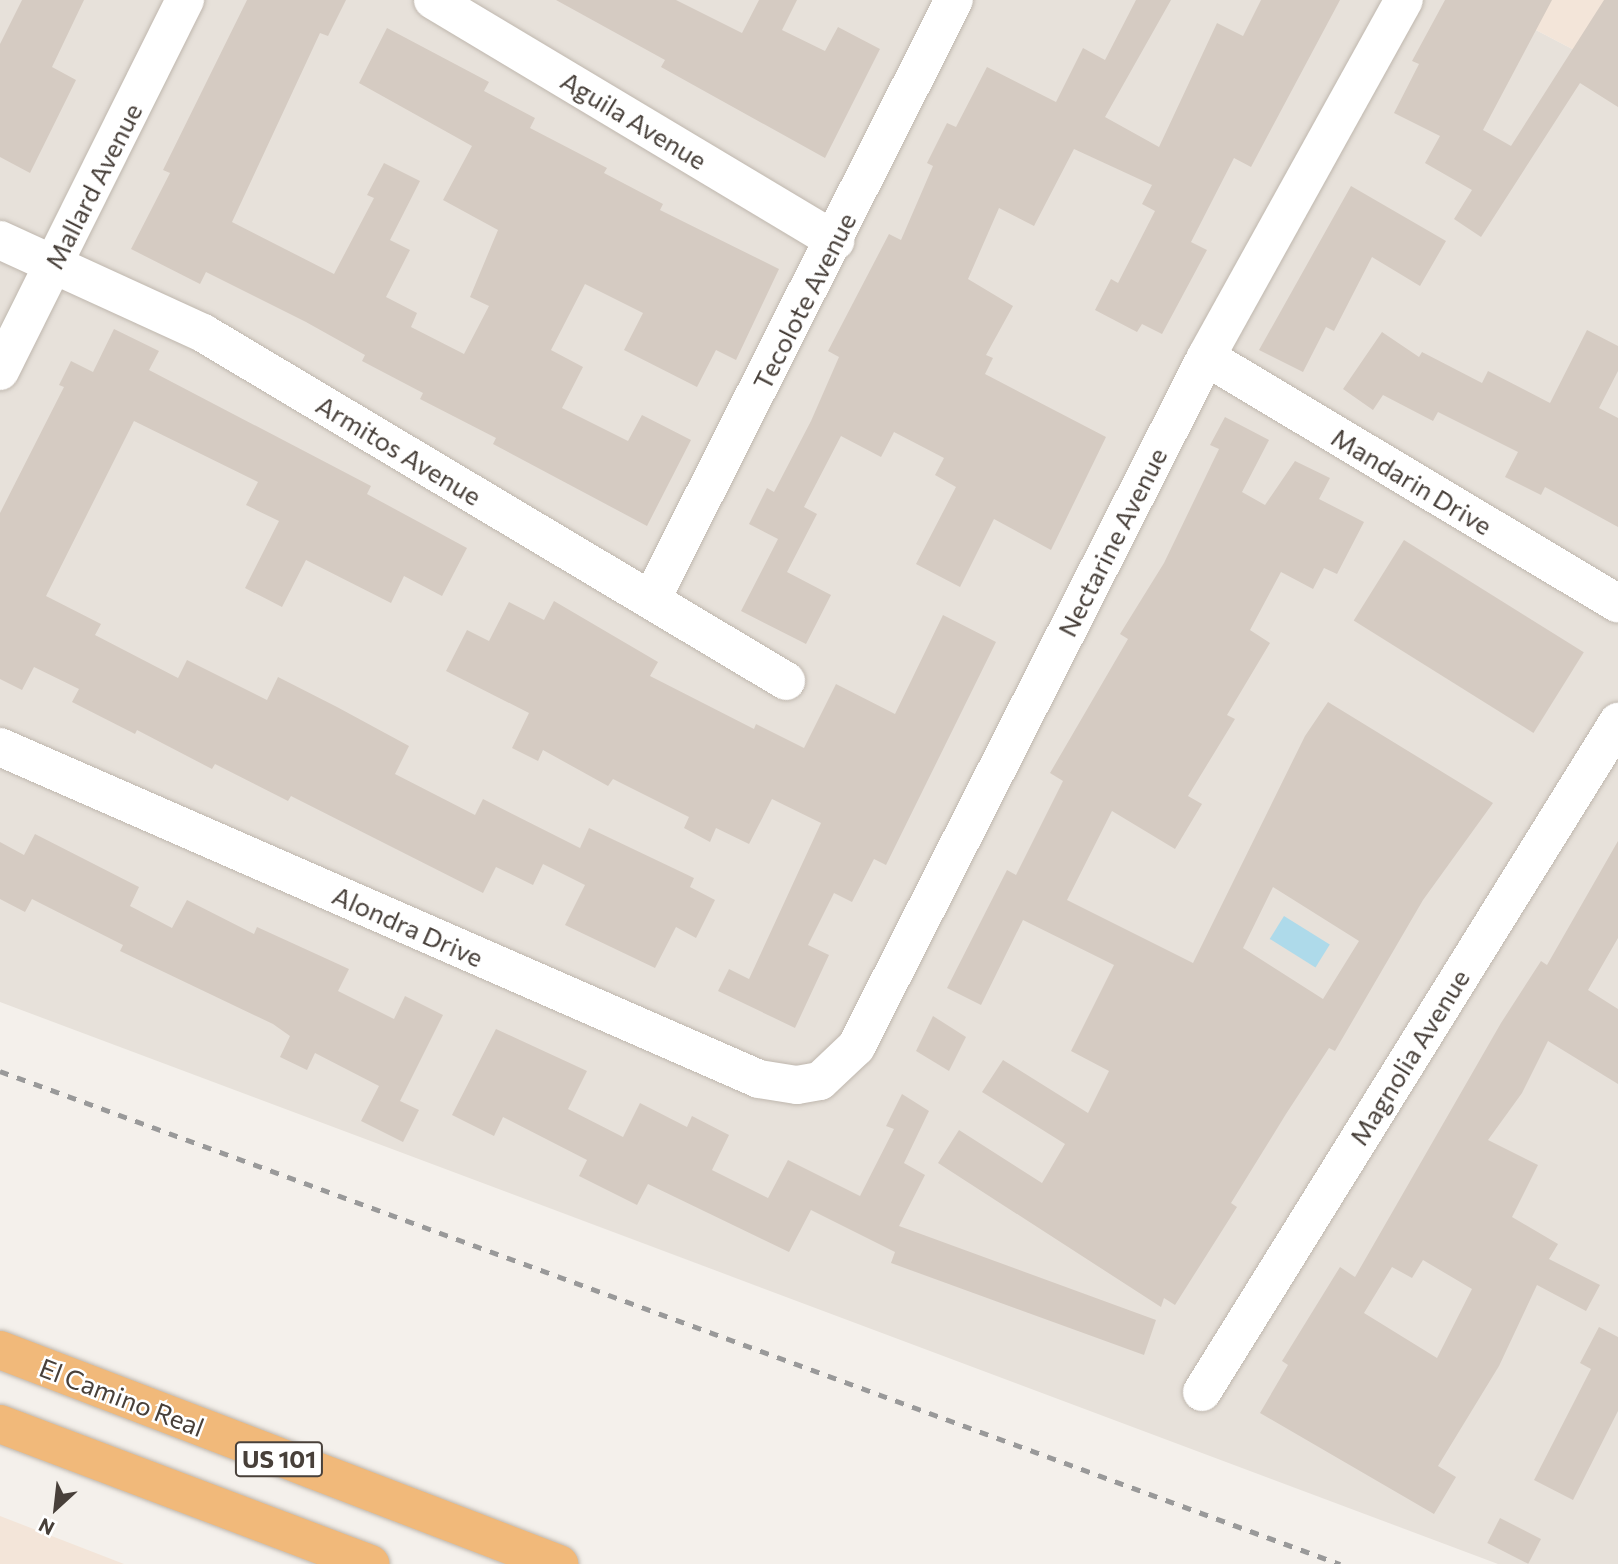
<!DOCTYPE html>
<style>
body{margin:0}
#map{position:relative;width:1618px;height:1564px;overflow:hidden;background:#f4f0eb;font-family:Commissioner,sans-serif}
div>[style]{position:absolute}
.residential>*{inset:0;background:#e7e1da}
.commercial>*{inset:0;background:#f3e5d9}
.water>*{inset:0;background:#aedaea;transform-origin:0 0}
.building>*{inset:0;background:#d5cbc2;transform-origin:0 0}
.roads{filter:drop-shadow(0 0 2px #bfb7ae) drop-shadow(0 0 2px #bfb7ae)}
.minor>*{height:38px;margin:-19px;padding:0 19px;transform-origin:19px;border-radius:19px;background:#fff}
.highway>*{height:38px;margin:-19px;padding:0 19px;transform-origin:19px;border-radius:19px;background:#f1b97a}
.rail>*{height:5px;margin-top:-2.5px;transform-origin:0;background:repeating-linear-gradient(90deg,#999 0 9px,transparent 0 18px)}
span{translate:-50% -50%;white-space:nowrap;text-align:center;line-height:1.15;-webkit-text-stroke:5px #fff;paint-order:stroke}
.shield-label span{padding:2px 5px;background:#fff;border:2px solid;border-radius:5px;-webkit-text-stroke-width:0}
.shield-label{font-size:24px;color:#48403a;font-weight:700}
.street-label{font-size:26px;color:#48403a}
.north{position:absolute;left:21px;top:1473px;width:70px;height:70px;-webkit-text-stroke:5px #fff;paint-order:stroke;rotate:207deg;font-size:19px;font-weight:700;line-height:28px;text-align:center;color:#48403a}
.north::after{content:'';display:block;margin:auto;width:24px;height:32px;background:#48403a;clip-path:polygon(50% 0,100% 100%,50% 72%,0 100%)}
</style>
<div id="map">
<div class="residential">
<div style="clip-path:polygon(0 0,1479px 0,1618px 73px,1618px 1564px,1498px 1564px,0 1002px)"></div>
</div>
<div class="commercial">
<div style="clip-path:polygon(1479px 0,1618px 0,1618px 73px)"></div>
<div style="clip-path:polygon(0 1515px,0 1516px,124px 1564px,0 1564px)"></div>
</div>
<div class="water">
<div style="left:1284px;top:916px;width:54px;height:27px;rotate:32deg"></div>
</div>
<div class="building">
<div style="clip-path:polygon(22px 0,84px 0,52px 67px,76px 80px,30px 173px,0 157px,0 44px)"></div>
<div style="clip-path:polygon(247px 0,346px 0,328px 36px,320px 33px,232px 222px,334px 274px,374px 198px,367px 195px,384px 163px,420px 181px,390px 240px,410px 250px,386px 297px,417px 313px,411px 327px,464px 354px,489px 306px,470px 297px,498px 230px,443px 200px,472px 146px,359px 83px,387px 28px,489px 82px,484px 91px,535px 118px,530px 128px,607px 168px,604px 173px,663px 204px,660px 210px,779px 269px,736px 360px,716px 350px,697px 387px,624px 350px,643px 313px,585px 284px,551px 350px,583px 367px,562px 408px,628px 441px,642px 415px,691px 440px,647px 526px,493px 444px,496px 438px,420px 399px,423px 393px,362px 361px,365px 355px,306px 322px,206px 272px,200px 284px,131px 249px,170px 173px,163px 170px)"></div>
<div style="clip-path:polygon(556px 0,676px 0,742px 33px,759px 0,797px 0,782px 30px,825px 51px,838px 27px,880px 49px,825px 158px,661px 67px,665px 60px)"></div>
<div style="clip-path:polygon(1136px 0,1171px 0,1105px 117px,1159px 147px,1217px 23px,1243px 36px,1261px 0,1340px 0,1251px 167px,1234px 158px,1191px 242px,1207px 250px,1162px 334px,1142px 324px,1137px 332px,1095px 310px,1111px 279px,1118px 283px,1155px 211px,1142px 204px,1152px 185px,1074px 149px,1034px 226px,999px 208px,968px 279px,1013px 306px,986px 355px,993px 358px,985px 374px,1106px 437px,1051px 550px,994px 519px,960px 587px,916px 564px,956px 487px,935px 475px,944px 458px,894px 432px,881px 457px,841px 436px,804px 507px,817px 514px,787px 572px,831px 595px,806px 644px,741px 611px,778px 539px,749px 524px,767px 488px,774px 492px,811px 421px,839px 357px,828px 351px,889px 234px,901px 240px,933px 166px,927px 163px,947px 123px,956px 127px,987px 67px,1056px 102px,1083px 48px,1105px 60px)"></div>
<div style="clip-path:polygon(1445px 0,1552px 0,1483px 130px,1511px 146px,1604px 0,1618px 0,1618px 107px,1580px 83px,1481px 237px,1454px 219px,1472px 190px,1425px 163px,1440px 136px,1394px 113px,1419px 64px,1412px 61px)"></div>
<div style="clip-path:polygon(1351px 186px,1446px 241px,1420px 286px,1372px 257px,1334px 331px,1326px 327px,1303px 372px,1259px 350px)"></div>
<div style="clip-path:polygon(114px 329px,159px 351px,149px 370px,371px 486px,367px 494px,467px 548px,442px 596px,404px 576px,391px 603px,306px 560px,282px 607px,245px 588px,279px 521px,246px 505px,258px 482px,134px 421px,46px 596px,101px 624px,95px 635px,178px 678px,187px 660px,267px 700px,278px 677px,337px 707px,409px 746px,395px 774px,475px 815px,483px 799px,580px 848px,589px 828px,694px 878px,690px 887px,715px 900px,696px 938px,676px 927px,655px 968px,565px 925px,585px 885px,543px 864px,533px 885px,496px 867px,483px 893px,291px 796px,288px 801px,215px 764px,212px 769px,137px 730px,135px 734px,72px 702px,79px 689px,34px 667px,22px 690px,0 679px,0 513px,64px 387px,59px 385px,71px 361px,93px 372px)"></div>
<div style="clip-path:polygon(1587px 330px,1618px 346px,1618px 371px,1599px 408px,1618px 418px,1618px 527px,1545px 487px,1541px 495px,1505px 477px,1518px 452px,1438px 412px,1433px 421px,1383px 395px,1373px 410px,1343px 389px,1382px 332px,1419px 357px,1422px 352px,1482px 383px,1488px 371px,1550px 403px)"></div>
<div style="clip-path:polygon(evenodd,1225px 417px,1269px 440px,1242px 492px,1265px 505px,1295px 461px,1330px 478px,1319px 499px,1364px 522px,1337px 574px,1324px 568px,1313px 589px,1281px 572px,1250px 630px,1270px 643px,1227px 715px,1235px 719px,1188px 796px,1202px 804px,1175px 849px,1112px 811px,1067px 900px,1193px 963px,1305px 736px,1328px 702px,1493px 803px,1423px 900px,1335px 1051px,1329px 1048px,1286px 1114px,1231px 1203px,1237px 1207px,1175px 1305px,1164px 1298px,1161px 1307px,938px 1163px,959px 1130px,1042px 1183px,1065px 1144px,982px 1092px,1003px 1060px,1088px 1113px,1109px 1071px,1071px 1051px,1114px 965px,1023px 920px,981px 1005px,947px 988px,1007px 870px,1016px 875px,1063px 781px,1050px 773px,1128px 639px,1120px 634px,1164px 563px,1219px 449px,1210px 445px,1225px 417px,1273px 887px,1359px 941px,1323px 999px,1243px 948px,1273px 887px)"></div>
<div style="left:1404px;top:540px;width:212px;height:95px;rotate:32deg"></div>
<div style="clip-path:polygon(554px 601px,658px 662px,650px 676px,754px 729px,756px 724px,804px 748px,836px 684px,895px 714px,943px 615px,996px 642px,886px 865px,874px 859px,852px 902px,834px 893px,808px 945px,829px 955px,795px 1028px,718px 991px,729px 969px,749px 979px,821px 823px,772px 799px,749px 844px,716px 828px,710px 842px,684px 828px,689px 817px,613px 779px,608px 786px,543px 750px,538px 761px,512px 748px,529px 713px,446px 671px,467px 630px,489px 641px,509px 602px,544px 620px)"></div>
<div style="clip-path:polygon(35px 834px,139px 887px,130px 906px,172px 928px,187px 900px,254px 934px,257px 927px,349px 969px,338px 991px,394px 1019px,405px 996px,443px 1015px,400px 1101px,419px 1110px,403px 1142px,361px 1121px,379px 1086px,315px 1053px,307px 1070px,280px 1057px,290px 1036px,273px 1024px,120px 951px,123px 945px,32px 899px,25px 912px,0 899px,0 842px,24px 855px)"></div>
<div style="clip-path:polygon(evenodd,1618px 841px,1618px 938px,1588px 990px,1618px 1009px,1618px 1084px,1548px 1041px,1522px 1093px,1488px 1140px,1538px 1165px,1512px 1217px,1558px 1244px,1549px 1259px,1600px 1285px,1586px 1311px,1537px 1285px,1499px 1366px,1438px 1466px,1456px 1477px,1434px 1514px,1260px 1413px,1288px 1365px,1282px 1361px,1340px 1267px,1355px 1277px,1501px 1023px,1541px 961px,1547px 965px,1618px 841px,1423px 1260px,1472px 1289px,1437px 1358px,1364px 1313px,1392px 1267px,1412px 1278px,1423px 1260px)"></div>
<div style="clip-path:polygon(933px 1016px,966px 1037px,949px 1071px,916px 1051px)"></div>
<div style="clip-path:polygon(496px 1029px,587px 1071px,568px 1109px,623px 1137px,640px 1103px,687px 1127px,692px 1116px,729px 1135px,712px 1170px,768px 1198px,788px 1160px,860px 1196px,894px 1129px,886px 1126px,902px 1094px,929px 1111px,904px 1163px,925px 1175px,899px 1226px,1156px 1320px,1144px 1355px,891px 1263px,895px 1252px,811px 1210px,789px 1252px,648px 1184px,637px 1205px,579px 1176px,587px 1160px,503px 1117px,494px 1136px,452px 1115px)"></div>
<div style="clip-path:polygon(1599px 1327px,1618px 1337px,1618px 1411px,1573px 1500px,1534px 1480px,1591px 1369px,1580px 1363px)"></div>
<div style="left:1500px;top:1518px;width:46px;height:28px;rotate:27deg"></div>
</div>
<div class="roads">
<div class="minor">
<div style="left:433px;top:0;width:469px;rotate:30.9deg"></div>
<div style="left:0;top:240px;width:223px;rotate:24.6deg"></div>
<div style="left:203px;top:333px;width:679px;rotate:30.83deg"></div>
<div style="left:1206px;top:357px;width:480px;rotate:30.9deg"></div>
<div style="left:0;top:371px;width:415px;rotate:-63.5deg"></div>
<div style="left:651px;top:600px;width:672px;rotate:-63.21deg"></div>
<div style="left:0;top:747px;width:828px;rotate:23.63deg"></div>
<div style="left:759px;top:1079px;width:38px;rotate:9deg"></div>
<div style="left:797px;top:1085px;width:23px;rotate:-10deg"></div>
<div style="left:820px;top:1081px;width:50px;rotate:-43.4deg"></div>
<div style="left:856px;top:1047px;width:774px;rotate:-63.1deg"></div>
<div style="left:1206px;top:357px;width:408px;rotate:-61deg"></div>
<div style="left:1202px;top:1392px;width:789px;rotate:-58.16deg"></div>
</div>
<div class="highway">
<div style="left:0;top:1350px;width:599px;rotate:20.95deg"></div>
<div style="left:0;top:1424px;width:396px;rotate:20.7deg"></div>
</div>
</div>
<div class="rail">
<div style="left:0;top:1071px;width:1428px;rotate:20.2deg"></div>
</div>
<div class="shield-label">
<span style="left:279px;top:1459px">US 101</span>
</div>
<div class="street-label">
<span style="left:634px;top:120px;rotate:31deg">Aguila Avenue</span>
<span style="left:93px;top:186px;rotate:-63deg">Mallard Avenue</span>
<span style="left:804px;top:301px;rotate:-63deg">Tecolote Avenue</span>
<span style="left:399px;top:450px;rotate:31deg">Armitos Avenue</span>
<span style="left:1412px;top:481px;rotate:31deg">Mandarin Drive</span>
<span style="left:1112px;top:542px;rotate:-63deg">Nectarine Avenue</span>
<span style="left:408px;top:926px;rotate:24deg">Alondra Drive</span>
<span style="left:1409px;top:1057px;rotate:-58deg">Magnolia Avenue</span>
<span style="left:122px;top:1397px;rotate:21deg">El Camino Real</span>
</div>
<div class="north">N</div>
</div>
